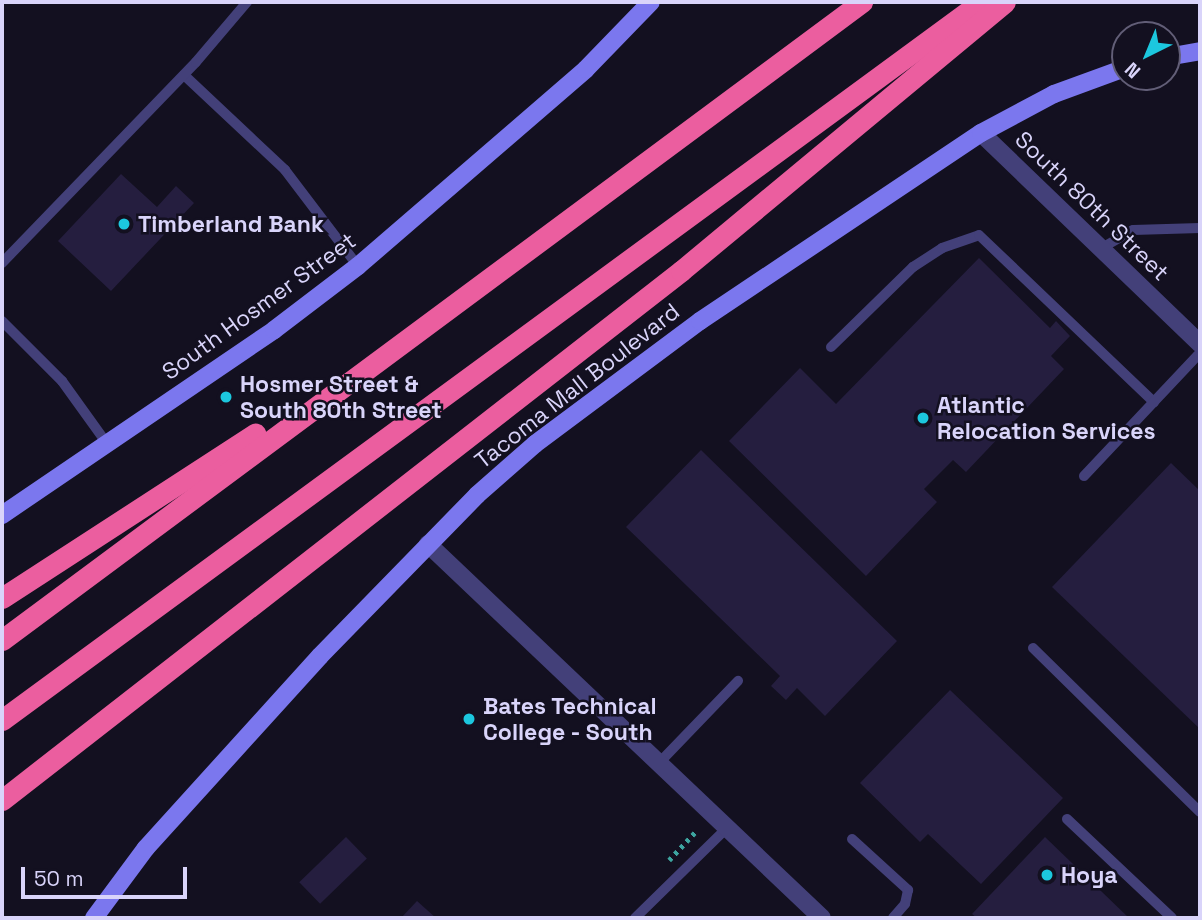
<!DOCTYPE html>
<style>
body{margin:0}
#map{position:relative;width:1202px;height:920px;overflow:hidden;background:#131020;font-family:"Space Grotesk",sans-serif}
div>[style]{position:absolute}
.building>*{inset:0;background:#251e3f;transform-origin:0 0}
.path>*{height:4.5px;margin-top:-2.25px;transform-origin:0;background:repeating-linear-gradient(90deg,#3da5a0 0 3.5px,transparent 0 8.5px)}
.service>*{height:10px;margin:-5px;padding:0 5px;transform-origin:5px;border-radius:5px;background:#434079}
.minor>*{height:18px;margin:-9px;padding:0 9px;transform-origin:9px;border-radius:9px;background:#434079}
.secondary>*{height:18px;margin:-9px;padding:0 9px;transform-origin:9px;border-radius:9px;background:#7b77ee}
.motorway>*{height:21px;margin:-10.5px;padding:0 10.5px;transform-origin:10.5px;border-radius:10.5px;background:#eb5e9f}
.dots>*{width:19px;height:19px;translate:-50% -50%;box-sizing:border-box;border:4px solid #131020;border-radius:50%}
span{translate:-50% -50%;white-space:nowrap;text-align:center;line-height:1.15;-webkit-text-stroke:5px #131020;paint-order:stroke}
.street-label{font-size:23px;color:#d9d4fa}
.poi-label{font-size:23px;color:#d9d4fa;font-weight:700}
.left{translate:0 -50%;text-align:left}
.frame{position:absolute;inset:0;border:4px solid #d9d4fa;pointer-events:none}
.north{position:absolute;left:1111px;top:21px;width:70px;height:70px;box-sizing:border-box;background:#131020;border:2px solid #625e77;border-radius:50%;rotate:223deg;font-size:19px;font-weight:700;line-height:28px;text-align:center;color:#d9d4fa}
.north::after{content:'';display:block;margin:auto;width:24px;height:32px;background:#1cc7de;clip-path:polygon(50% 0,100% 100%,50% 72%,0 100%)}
.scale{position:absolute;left:21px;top:867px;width:166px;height:32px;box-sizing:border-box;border:4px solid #d9d4fa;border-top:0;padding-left:9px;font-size:21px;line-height:24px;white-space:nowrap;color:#d9d4fa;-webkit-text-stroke:5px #131020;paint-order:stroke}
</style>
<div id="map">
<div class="building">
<div style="clip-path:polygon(121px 174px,157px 207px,176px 186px,194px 203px,111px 291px,58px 241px)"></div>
<div style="clip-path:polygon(979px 258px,1050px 328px,1056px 321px,1070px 336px,1051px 356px,1064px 369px,966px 472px,953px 460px,924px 489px,937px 502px,866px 576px,729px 441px,800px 368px,836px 404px)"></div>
<div style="clip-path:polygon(701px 450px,897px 641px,825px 716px,797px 688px,786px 700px,771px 686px,780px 676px,626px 527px)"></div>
<div style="clip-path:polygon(1171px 463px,1200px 491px,1200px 729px,1052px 587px)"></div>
<div style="clip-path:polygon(950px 690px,1063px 798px,981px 884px,928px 834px,920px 842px,860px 783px)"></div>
<div style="left:346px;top:837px;width:30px;height:65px;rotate:46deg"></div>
<div style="clip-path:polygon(1045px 837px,1129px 918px,977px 918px,972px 914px)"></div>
<div style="clip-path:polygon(417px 901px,436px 918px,401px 918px)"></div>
</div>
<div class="path">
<div style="left:669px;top:860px;width:41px;rotate:-47deg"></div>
<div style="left:662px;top:918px;width:14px"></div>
</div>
<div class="service">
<div style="left:184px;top:75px;width:139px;rotate:43.2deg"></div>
<div style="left:285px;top:170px;width:121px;rotate:52.8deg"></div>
<div style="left:1100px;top:249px;width:38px;rotate:-30deg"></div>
<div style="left:1133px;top:230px;width:67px;rotate:-1.7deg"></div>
<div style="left:2px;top:263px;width:279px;rotate:-46deg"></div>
<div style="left:196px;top:62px;width:79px;rotate:-49.6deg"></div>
<div style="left:2px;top:321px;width:85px;rotate:45deg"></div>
<div style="left:62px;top:381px;width:79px;rotate:54.3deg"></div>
<div style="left:831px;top:347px;width:115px;rotate:-44.3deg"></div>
<div style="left:913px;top:267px;width:35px;rotate:-33deg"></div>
<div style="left:942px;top:248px;width:39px;rotate:-19deg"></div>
<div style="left:979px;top:235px;width:242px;rotate:43.7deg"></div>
<div style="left:1084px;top:476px;width:169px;rotate:-46.7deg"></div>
<div style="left:1033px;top:648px;width:234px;rotate:44.5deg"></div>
<div style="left:659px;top:763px;width:114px;rotate:-46.1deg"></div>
<div style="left:1067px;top:819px;width:144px;rotate:43.3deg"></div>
<div style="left:852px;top:839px;width:76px;rotate:42.3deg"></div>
<div style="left:908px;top:890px;width:14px;rotate:102deg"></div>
<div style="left:905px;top:904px;width:18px;rotate:131deg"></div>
<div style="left:635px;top:918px;width:129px;rotate:-44.4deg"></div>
</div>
<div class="minor">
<div style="left:981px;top:133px;width:304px;rotate:43.9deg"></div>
<div style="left:428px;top:544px;width:543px;rotate:43.51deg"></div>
</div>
<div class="secondary">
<div style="left:1167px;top:57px;width:34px;rotate:-10deg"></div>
<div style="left:2px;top:515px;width:329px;rotate:-34.2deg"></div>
<div style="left:274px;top:330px;width:106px;rotate:-37.3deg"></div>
<div style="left:358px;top:266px;width:301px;rotate:-40.8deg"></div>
<div style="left:586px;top:69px;width:93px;rotate:-45.9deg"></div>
<div style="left:94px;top:918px;width:87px;rotate:-53.4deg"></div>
<div style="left:146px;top:848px;width:259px;rotate:-47.8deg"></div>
<div style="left:320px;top:656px;width:225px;rotate:-45.7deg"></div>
<div style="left:477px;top:495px;width:77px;rotate:-41.3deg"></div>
<div style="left:535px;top:444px;width:206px;rotate:-36.7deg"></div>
<div style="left:700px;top:321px;width:338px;rotate:-33.8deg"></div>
<div style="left:981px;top:133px;width:83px;rotate:-28.1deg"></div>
<div style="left:1054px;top:94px;width:76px;rotate:-20.1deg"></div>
</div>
<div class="motorway">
<div style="left:2px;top:598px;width:302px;rotate:-33deg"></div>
<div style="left:2px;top:640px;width:1071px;rotate:-36.57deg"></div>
<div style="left:2px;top:720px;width:1214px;rotate:-36.26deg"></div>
<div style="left:2px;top:800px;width:861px;rotate:-37.92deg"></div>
<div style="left:681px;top:271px;width:421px;rotate:-39.7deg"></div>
</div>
<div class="dots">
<div style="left:124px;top:224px;background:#1cc7de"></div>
<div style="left:226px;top:397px;background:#1cc7de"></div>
<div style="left:923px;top:418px;background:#1cc7de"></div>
<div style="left:469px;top:719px;background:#1cc7de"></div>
<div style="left:1047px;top:875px;background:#1cc7de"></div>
</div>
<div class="street-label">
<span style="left:1092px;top:206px;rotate:44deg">South 80th Street</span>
<span style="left:259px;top:306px;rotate:-36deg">South Hosmer Street</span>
<span style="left:577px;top:386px;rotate:-38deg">Tacoma Mall Boulevard</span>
</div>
<div class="poi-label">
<span class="left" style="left:138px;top:224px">Timberland Bank</span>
<span class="left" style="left:240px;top:397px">Hosmer Street &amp;<br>South 80th Street</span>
<span class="left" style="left:937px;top:418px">Atlantic<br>Relocation Services</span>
<span class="left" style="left:483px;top:719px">Bates Technical<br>College - South</span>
<span class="left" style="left:1061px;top:875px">Hoya</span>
</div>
<div class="frame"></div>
<div class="north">N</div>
<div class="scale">50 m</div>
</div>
